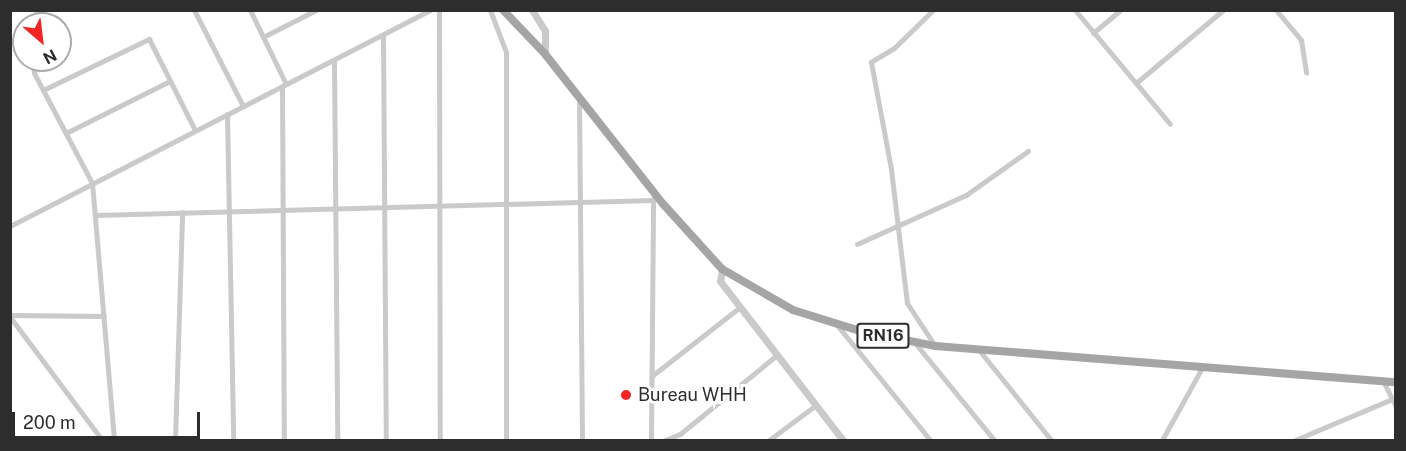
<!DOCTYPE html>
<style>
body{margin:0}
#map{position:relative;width:1406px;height:451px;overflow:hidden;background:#fff;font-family:"Public Sans",sans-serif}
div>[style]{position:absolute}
.minor>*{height:5px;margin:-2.5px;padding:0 2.5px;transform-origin:2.5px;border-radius:2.5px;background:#cacaca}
.tertiary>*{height:7px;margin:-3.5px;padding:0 3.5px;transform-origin:3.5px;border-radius:3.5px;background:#cacaca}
.primary>*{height:8px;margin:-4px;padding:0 4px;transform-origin:4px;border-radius:4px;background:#a5a5a5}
.dots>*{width:16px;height:16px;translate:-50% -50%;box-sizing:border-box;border:3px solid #fff;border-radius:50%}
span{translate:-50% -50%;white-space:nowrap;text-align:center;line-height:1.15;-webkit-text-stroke:6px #fff;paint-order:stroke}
.shield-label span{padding:2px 4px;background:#fff;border:2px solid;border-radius:4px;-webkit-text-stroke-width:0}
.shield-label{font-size:16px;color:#2d2d2d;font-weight:700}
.poi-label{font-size:18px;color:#2d2d2d}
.left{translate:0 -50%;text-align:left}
.frame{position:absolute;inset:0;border:12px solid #2d2d2d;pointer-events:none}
.north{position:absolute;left:12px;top:12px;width:60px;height:60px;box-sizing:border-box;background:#fff;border:2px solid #ababab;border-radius:50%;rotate:152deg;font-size:16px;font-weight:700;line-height:24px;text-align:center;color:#2d2d2d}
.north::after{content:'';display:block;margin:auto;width:21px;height:27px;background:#f02524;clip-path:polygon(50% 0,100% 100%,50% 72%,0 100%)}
.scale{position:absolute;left:12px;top:412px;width:188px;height:27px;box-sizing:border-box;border:3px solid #2d2d2d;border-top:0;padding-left:8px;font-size:18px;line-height:21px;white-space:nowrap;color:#2d2d2d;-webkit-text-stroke:4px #fff;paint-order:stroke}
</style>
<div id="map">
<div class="minor">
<div style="left:36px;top:10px;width:14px;rotate:90deg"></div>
<div style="left:194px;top:10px;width:108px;rotate:63deg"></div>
<div style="left:250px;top:10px;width:82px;rotate:64.1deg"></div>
<div style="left:439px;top:10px;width:430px;rotate:89.9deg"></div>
<div style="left:490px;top:10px;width:45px;rotate:69.1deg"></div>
<div style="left:506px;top:52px;width:388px;rotate:90deg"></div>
<div style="left:933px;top:10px;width:54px;rotate:135.7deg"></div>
<div style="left:894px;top:48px;width:27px;rotate:149deg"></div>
<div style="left:871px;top:62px;width:109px;rotate:79.4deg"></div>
<div style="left:891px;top:169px;width:135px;rotate:83.2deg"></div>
<div style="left:907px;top:303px;width:51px;rotate:56.9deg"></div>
<div style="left:1075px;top:10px;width:148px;rotate:50.2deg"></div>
<div style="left:1276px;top:10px;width:39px;rotate:50deg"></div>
<div style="left:1301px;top:40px;width:33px;rotate:81deg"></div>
<div style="left:1093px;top:33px;width:35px;rotate:-40deg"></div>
<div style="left:383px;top:35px;width:405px;rotate:89.6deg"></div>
<div style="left:263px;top:37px;width:59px;rotate:-27deg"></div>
<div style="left:32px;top:60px;width:13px;rotate:81deg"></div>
<div style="left:34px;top:73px;width:124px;rotate:62.2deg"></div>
<div style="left:92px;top:183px;width:258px;rotate:85.1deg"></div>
<div style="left:334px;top:60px;width:380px;rotate:89.5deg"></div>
<div style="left:1136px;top:83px;width:114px;rotate:-40deg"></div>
<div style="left:282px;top:86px;width:354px;rotate:89.7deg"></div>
<div style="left:43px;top:90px;width:118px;rotate:-25.7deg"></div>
<div style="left:149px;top:39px;width:102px;rotate:63.2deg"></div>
<div style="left:579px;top:97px;width:343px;rotate:89.5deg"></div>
<div style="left:227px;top:114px;width:326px;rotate:88.9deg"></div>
<div style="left:66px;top:133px;width:116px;rotate:-26.6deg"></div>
<div style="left:95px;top:215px;width:558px;rotate:-1.54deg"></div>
<div style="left:10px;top:226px;width:473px;rotate:-27.2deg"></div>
<div style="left:857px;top:244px;width:120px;rotate:-24.2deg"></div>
<div style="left:966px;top:195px;width:76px;rotate:-35.4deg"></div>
<div style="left:10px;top:315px;width:94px;rotate:0.6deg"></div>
<div style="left:10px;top:317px;width:154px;rotate:53.2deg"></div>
<div style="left:837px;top:325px;width:148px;rotate:51deg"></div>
<div style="left:915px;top:343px;width:125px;rotate:50.8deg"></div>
<div style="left:979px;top:350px;width:115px;rotate:51.3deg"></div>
<div style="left:653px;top:375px;width:110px;rotate:-38deg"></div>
<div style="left:1383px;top:381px;width:28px;rotate:63deg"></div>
<div style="left:175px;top:440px;width:228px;rotate:-88.2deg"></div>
<div style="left:651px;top:440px;width:241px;rotate:-89.5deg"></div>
<div style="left:665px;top:440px;width:16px;rotate:-22deg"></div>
<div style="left:680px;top:434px;width:125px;rotate:-39.2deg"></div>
<div style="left:769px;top:440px;width:59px;rotate:-36.7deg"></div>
<div style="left:1162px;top:440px;width:85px;rotate:-61deg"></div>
<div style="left:1295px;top:440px;width:105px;rotate:-22.9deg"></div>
</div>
<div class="tertiary">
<div style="left:532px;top:10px;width:25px;rotate:58deg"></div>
<div style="left:545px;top:31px;width:23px;rotate:90deg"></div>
<div style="left:722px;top:269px;width:12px;rotate:99deg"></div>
<div style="left:720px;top:281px;width:201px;rotate:52.3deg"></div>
</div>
<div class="primary">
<div style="left:503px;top:10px;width:61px;rotate:46.3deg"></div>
<div style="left:545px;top:54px;width:192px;rotate:51.8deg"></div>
<div style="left:664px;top:205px;width:86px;rotate:47.8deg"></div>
<div style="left:722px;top:269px;width:82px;rotate:30deg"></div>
<div style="left:793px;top:310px;width:70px;rotate:17.4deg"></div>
<div style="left:860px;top:331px;width:76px;rotate:11.3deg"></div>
<div style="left:935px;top:346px;width:462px;rotate:4.5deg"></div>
</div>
<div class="dots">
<div style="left:626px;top:395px;background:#f02524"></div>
</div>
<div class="shield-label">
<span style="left:883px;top:336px">RN16</span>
</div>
<div class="poi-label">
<span class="left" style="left:638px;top:395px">Bureau WHH</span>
</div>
<div class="frame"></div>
<div class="north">N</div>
<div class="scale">200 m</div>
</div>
